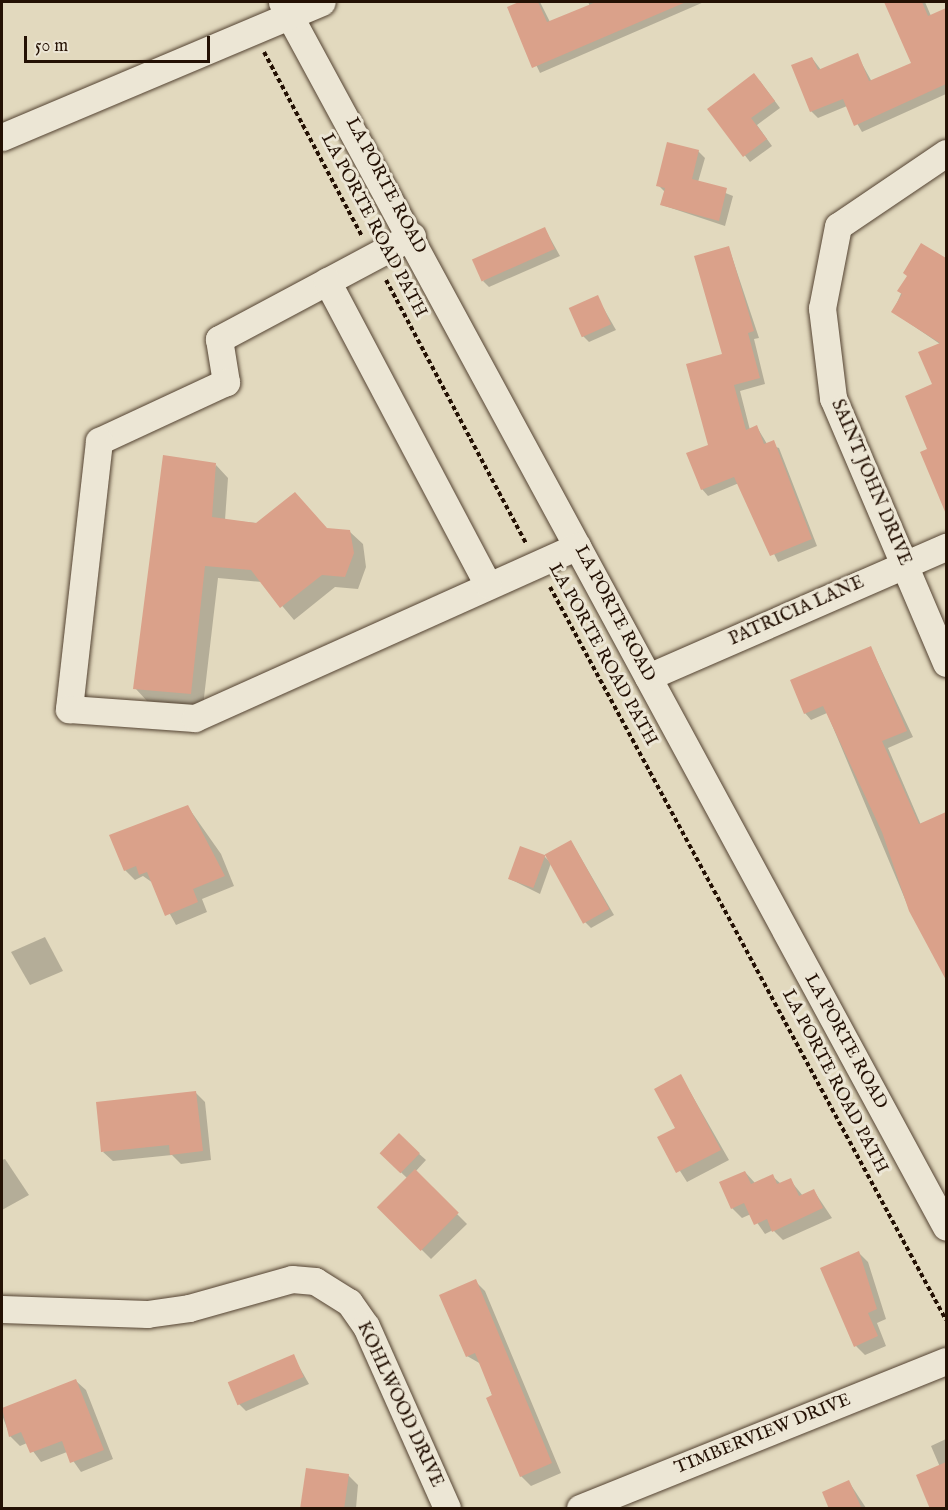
<!DOCTYPE html>
<style>
body{margin:0}
#map{position:relative;width:948px;height:1510px;overflow:hidden;background:#e2d9be;font-family:"IM FELL English",serif}
div>[style]{position:absolute}
.shadow>*{inset:0;background:#0003}
.building>*{inset:0;background:#daa18a;transform-origin:0 0}
.path>*{height:4px;margin-top:-2px;transform-origin:0;background:repeating-linear-gradient(90deg,#241104 0 4.5px,transparent 0 7.5px)}
.roads{filter:drop-shadow(0 0 2px #544332) drop-shadow(0 0 2px #544332)}
.minor>*{height:27px;margin:-13.5px;padding:0 13.5px;transform-origin:13.5px;border-radius:13.5px;background:#ece6d5}
span{translate:-50% -50%;white-space:nowrap;text-align:center;line-height:1.15;-webkit-text-stroke:6px #ece6d5;paint-order:stroke}
.street-label{font-size:18px;color:#241104}
.frame{position:absolute;inset:0;border:3px solid #241104;pointer-events:none}
.scale{position:absolute;left:24px;top:36px;width:186px;height:27px;box-sizing:border-box;border:3px solid #241104;border-top:0;padding-left:8px;font-size:18px;line-height:21px;white-space:nowrap;color:#241104;-webkit-text-stroke:4px #ece6d5;paint-order:stroke}
</style>
<div id="map">
<div class="shadow">
<div style="clip-path:polygon(523px 2px,540px 2px,550px 22px,590px 6px,588px 2px,704px 2px,540px 73px,509px 7px)"></div>
<div style="clip-path:polygon(886px 2px,925px 2px,931px 16px,946px 10px,946px 94px,862px 132px,847px 106px,818px 118px,811px 111px,812px 58px,821px 70px,857px 55px,872px 82px,913px 63px)"></div>
<div style="clip-path:polygon(760px 81px,780px 108px,757px 125px,772px 146px,750px 162px,709px 109px)"></div>
<div style="clip-path:polygon(698px 151px,705px 158px,698px 182px,733px 196px,725px 226px,662px 205px,665px 192px,658px 185px)"></div>
<div style="clip-path:polygon(545px 229px,560px 256px,489px 287px,483px 281px)"></div>
<div style="clip-path:polygon(922px 245px,946px 260px,946px 489px,942px 491px,929px 450px,940px 344px,893px 312px)"></div>
<div style="clip-path:polygon(729px 248px,759px 338px,754px 339px,765px 384px,740px 391px,750px 430px,757px 427px,767px 444px,779px 448px,817px 546px,778px 562px,739px 483px,708px 496px,702px 489px,724px 356px)"></div>
<div style="clip-path:polygon(597px 297px,616px 330px,589px 342px,583px 336px)"></div>
<div style="clip-path:polygon(216px 465px,228px 478px,225px 520px,350px 532px,363px 544px,366px 567px,358px 589px,335px 587px,294px 620px,262px 582px,218px 578px,203px 706px,147px 701px,135px 688px)"></div>
<div style="clip-path:polygon(871px 648px,913px 737px,888px 748px,921px 825px,946px 819px,946px 977px,910px 911px,827px 713px,811px 720px,805px 713px)"></div>
<div style="clip-path:polygon(188px 807px,221px 854px,234px 886px,202px 899px,207px 912px,176px 925px,153px 883px,143px 876px,135px 880px,125px 870px)"></div>
<div style="clip-path:polygon(571px 841px,614px 915px,591px 928px,585px 922px)"></div>
<div style="clip-path:polygon(544px 856px,551px 863px,540px 894px,510px 879px)"></div>
<div style="clip-path:polygon(45px 937px,63px 971px,30px 985px,11px 952px)"></div>
<div style="clip-path:polygon(681px 1076px,729px 1160px,687px 1182px,659px 1138px,677px 1129px)"></div>
<div style="clip-path:polygon(195px 1092px,205px 1102px,211px 1160px,181px 1164px,172px 1155px,113px 1161px,103px 1152px)"></div>
<div style="clip-path:polygon(399px 1136px,426px 1160px,415px 1172px,467px 1224px,431px 1259px,379px 1207px,407px 1178px,382px 1154px)"></div>
<div style="clip-path:polygon(5px 1159px,29px 1195px,2px 1210px,2px 1160px)"></div>
<div style="clip-path:polygon(745px 1172px,755px 1183px,772px 1176px,781px 1184px,790px 1180px,803px 1196px,814px 1191px,832px 1218px,783px 1240px,773px 1230px,765px 1234px,751px 1214px,742px 1218px,732px 1208px)"></div>
<div style="clip-path:polygon(859px 1253px,868px 1262px,886px 1319px,877px 1323px,886px 1346px,865px 1355px,856px 1346px)"></div>
<div style="clip-path:polygon(475px 1281px,485px 1291px,561px 1473px,531px 1486px,521px 1476px,481px 1364px,467px 1356px)"></div>
<div style="clip-path:polygon(293px 1356px,309px 1384px,246px 1411px,239px 1404px)"></div>
<div style="clip-path:polygon(76px 1381px,86px 1390px,113px 1459px,81px 1472px,67px 1452px,41px 1462px,27px 1443px,20px 1446px,10px 1436px,2px 1415px,2px 1410px)"></div>
<div style="clip-path:polygon(946px 1439px,946px 1508px,932px 1508px,940px 1467px,931px 1446px)"></div>
<div style="clip-path:polygon(348px 1475px,358px 1485px,356px 1508px,302px 1508px)"></div>
<div style="clip-path:polygon(849px 1482px,866px 1508px,831px 1508px)"></div>
</div>
<div class="building">
<div style="clip-path:polygon(519px 2px,538px 2px,547px 22px,596px 2px,686px 2px,532px 68px,507px 7px)"></div>
<div style="clip-path:polygon(884px 2px,922px 2px,928px 16px,946px 8px,946px 84px,854px 126px,843px 99px,810px 112px,791px 65px,812px 57px,818px 70px,858px 53px,869px 81px,911px 63px)"></div>
<div style="clip-path:polygon(754px 73px,775px 101px,751px 118px,767px 139px,743px 157px,707px 109px)"></div>
<div style="clip-path:polygon(667px 142px,699px 150px,692px 179px,727px 188px,719px 221px,660px 205px,665px 188px,656px 186px)"></div>
<div style="left:545px;top:227px;width:24px;height:80px;rotate:66deg"></div>
<div style="clip-path:polygon(921px 243px,946px 258px,946px 514px,920px 452px,927px 449px,905px 396px,932px 384px,918px 352px,940px 343px,891px 312px,902px 294px,897px 291px,907px 276px,903px 273px)"></div>
<div style="clip-path:polygon(729px 246px,754px 331px,748px 333px,760px 378px,734px 385px,746px 430px,757px 425px,764px 444px,774px 440px,812px 539px,770px 556px,734px 477px,701px 490px,686px 453px,708px 445px,686px 364px,722px 354px,694px 256px)"></div>
<div style="left:598px;top:295px;width:32px;height:32px;rotate:66deg"></div>
<div style="clip-path:polygon(163px 455px,216px 463px,212px 517px,256px 523px,295px 492px,327px 528px,350px 530px,354px 553px,345px 577px,322px 575px,280px 608px,251px 570px,205px 566px,191px 694px,133px 689px)"></div>
<div style="clip-path:polygon(871px 646px,907px 731px,882px 741px,919px 824px,946px 812px,946px 980px,909px 911px,882px 832px,823px 706px,804px 714px,790px 680px)"></div>
<div style="clip-path:polygon(188px 805px,225px 876px,193px 889px,198px 902px,165px 916px,147px 872px,139px 875px,136px 866px,124px 871px,109px 835px)"></div>
<div style="left:571px;top:840px;width:79px;height:30px;rotate:61deg"></div>
<div style="left:520px;top:846px;width:27px;height:35px;rotate:20deg"></div>
<div style="clip-path:polygon(681px 1074px,721px 1150px,676px 1173px,657px 1137px,675px 1128px,654px 1089px)"></div>
<div style="clip-path:polygon(196px 1091px,203px 1151px,170px 1155px,169px 1145px,101px 1152px,96px 1102px)"></div>
<div style="left:399px;top:1133px;width:29px;height:28px;rotate:44deg"></div>
<div style="left:415px;top:1169px;width:62px;height:54px;rotate:45deg"></div>
<div style="clip-path:polygon(745px 1171px,751px 1184px,773px 1174px,777px 1184px,791px 1178px,799px 1196px,814px 1189px,823px 1208px,772px 1232px,767px 1219px,754px 1225px,744px 1203px,731px 1209px,719px 1182px)"></div>
<div style="clip-path:polygon(859px 1251px,877px 1309px,868px 1313px,878px 1336px,854px 1347px,820px 1268px)"></div>
<div style="clip-path:polygon(476px 1279px,552px 1463px,520px 1477px,486px 1398px,492px 1395px,475px 1353px,466px 1357px,439px 1295px)"></div>
<div style="left:294px;top:1354px;width:25px;height:72px;rotate:67deg"></div>
<div style="clip-path:polygon(76px 1379px,104px 1450px,70px 1463px,62px 1441px,30px 1453px,21px 1432px,9px 1437px,2px 1408px)"></div>
<div style="clip-path:polygon(946px 1462px,946px 1509px,930px 1509px,916px 1475px)"></div>
<div style="clip-path:polygon(306px 1468px,349px 1474px,344px 1509px,300px 1509px)"></div>
<div style="clip-path:polygon(849px 1480px,862px 1509px,829px 1509px,822px 1492px)"></div>
</div>
<div class="path">
<div style="left:264px;top:52px;width:208px;rotate:62deg"></div>
<div style="left:386px;top:280px;width:298px;rotate:62deg"></div>
<div style="left:550px;top:587px;width:833px;rotate:61.62deg"></div>
</div>
<div class="roads">
<div class="minor">
<div style="left:282px;top:2px;width:1393px;rotate:61.54deg"></div>
<div style="left:2px;top:137px;width:347px;rotate:-22.9deg"></div>
<div style="left:946px;top:153px;width:130px;rotate:145.9deg"></div>
<div style="left:838px;top:226px;width:84px;rotate:101deg"></div>
<div style="left:822px;top:308px;width:91px;rotate:83deg"></div>
<div style="left:833px;top:398px;width:288px;rotate:66.9deg"></div>
<div style="left:412px;top:236px;width:219px;rotate:151.9deg"></div>
<div style="left:219px;top:339px;width:44px;rotate:80.8deg"></div>
<div style="left:226px;top:382px;width:140px;rotate:155.1deg"></div>
<div style="left:99px;top:441px;width:270px;rotate:96.4deg"></div>
<div style="left:69px;top:709px;width:126px;rotate:4.1deg"></div>
<div style="left:195px;top:718px;width:419px;rotate:-24.2deg"></div>
<div style="left:327px;top:281px;width:344px;rotate:62.1deg"></div>
<div style="left:648px;top:677px;width:325px;rotate:-23.6deg"></div>
<div style="left:2px;top:1309px;width:145px;rotate:2deg"></div>
<div style="left:147px;top:1314px;width:42px;rotate:-8.1deg"></div>
<div style="left:189px;top:1308px;width:107px;rotate:-15.7deg"></div>
<div style="left:292px;top:1279px;width:23px;rotate:5deg"></div>
<div style="left:315px;top:1281px;width:40px;rotate:32deg"></div>
<div style="left:349px;top:1302px;width:29px;rotate:55deg"></div>
<div style="left:366px;top:1326px;width:199px;rotate:66deg"></div>
<div style="left:580px;top:1508px;width:394px;rotate:-21.9deg"></div>
</div>
</div>
<div class="street-label">
<span style="left:385px;top:186px;rotate:62deg">LA PORTE ROAD</span>
<span style="left:373px;top:226px;rotate:62deg">LA PORTE ROAD PATH</span>
<span style="left:870px;top:483px;rotate:67deg">SAINT JOHN DRIVE</span>
<span style="left:797px;top:612px;rotate:-24deg">PATRICIA LANE</span>
<span style="left:614px;top:614px;rotate:62deg">LA PORTE ROAD</span>
<span style="left:602px;top:655px;rotate:61deg">LA PORTE ROAD PATH</span>
<span style="left:845px;top:1042px;rotate:61deg">LA PORTE ROAD</span>
<span style="left:834px;top:1082px;rotate:62deg">LA PORTE ROAD PATH</span>
<span style="left:399px;top:1405px;rotate:65deg">KOHLWOOD DRIVE</span>
<span style="left:763px;top:1435px;rotate:-22deg">TIMBERVIEW DRIVE</span>
</div>
<div class="frame"></div>
<div class="scale">50 m</div>
</div>
